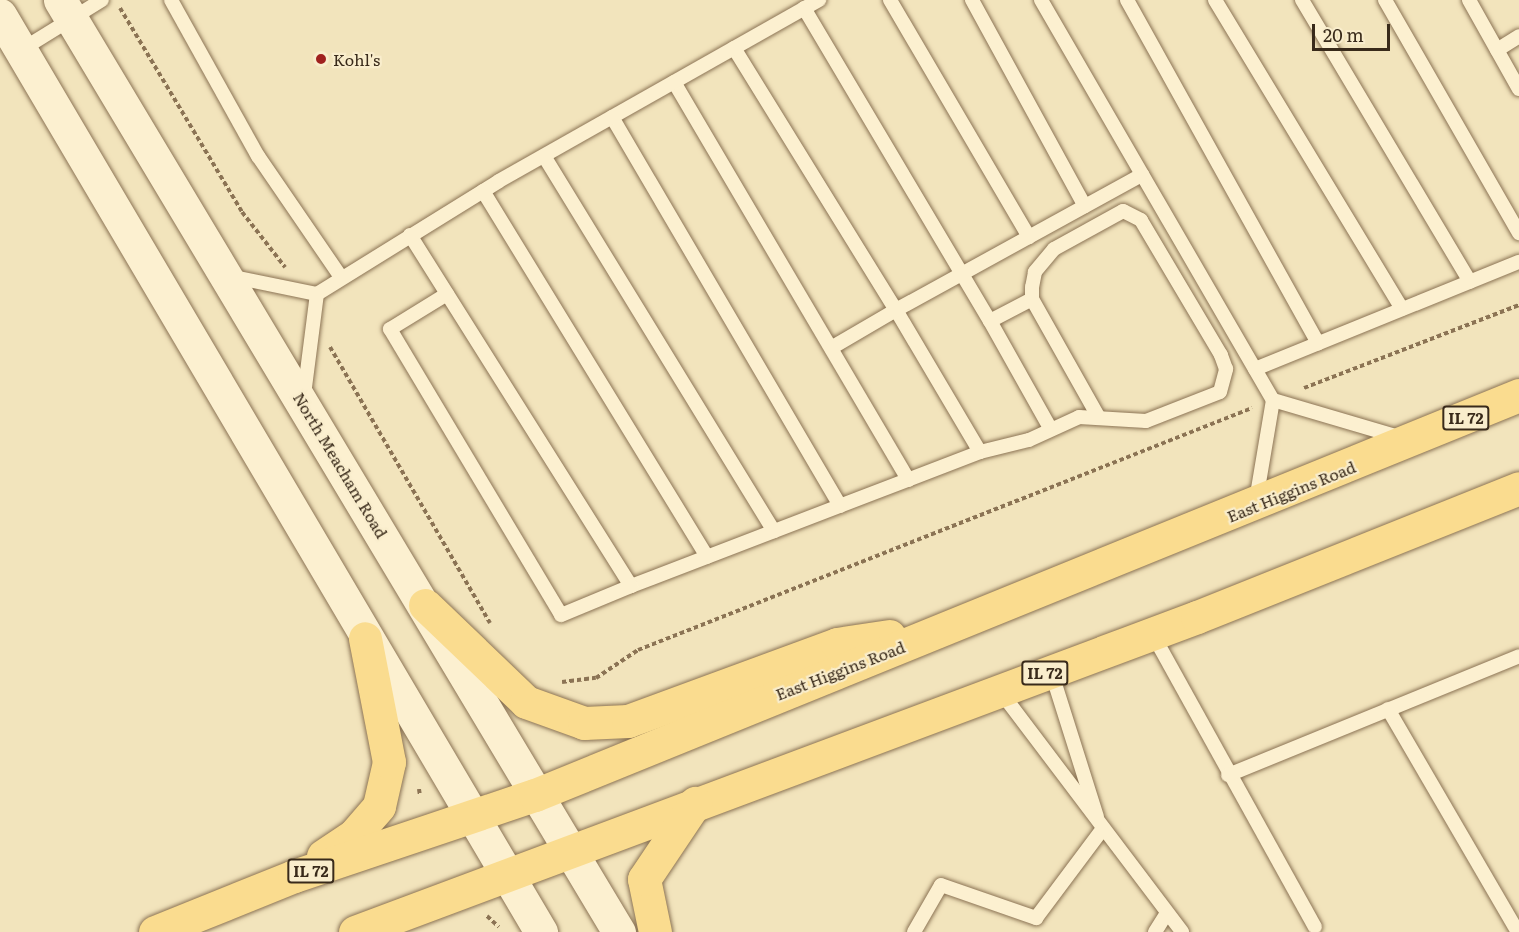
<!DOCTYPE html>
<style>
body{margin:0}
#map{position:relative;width:1519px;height:932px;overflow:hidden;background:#f2e4bc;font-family:Literata,serif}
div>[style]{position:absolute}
.path>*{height:4px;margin-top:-2px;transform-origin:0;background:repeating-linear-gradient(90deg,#8b7354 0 4.5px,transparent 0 7.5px)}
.roads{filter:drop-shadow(0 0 2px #8b7354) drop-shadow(0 0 2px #8b7354)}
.service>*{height:14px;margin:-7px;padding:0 7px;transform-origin:7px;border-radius:7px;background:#fcf0d0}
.secondary>*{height:33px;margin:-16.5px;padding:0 16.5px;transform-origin:16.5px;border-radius:16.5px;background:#fcf0d0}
.primary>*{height:33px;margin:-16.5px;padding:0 16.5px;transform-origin:16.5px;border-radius:16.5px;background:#fadc8f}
.dots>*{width:16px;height:16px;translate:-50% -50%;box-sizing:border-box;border:3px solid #f9edcc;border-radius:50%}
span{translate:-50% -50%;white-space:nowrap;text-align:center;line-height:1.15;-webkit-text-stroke:4.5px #f9edcc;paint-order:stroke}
.shield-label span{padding:2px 4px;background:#f9edcc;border:2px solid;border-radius:4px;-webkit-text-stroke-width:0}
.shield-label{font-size:15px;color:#392a1a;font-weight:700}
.poi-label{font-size:16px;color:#392a1a}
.left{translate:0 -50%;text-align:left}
.street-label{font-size:16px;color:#392a1a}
.scale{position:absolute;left:1312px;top:24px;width:78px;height:27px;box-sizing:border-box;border:3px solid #392a1a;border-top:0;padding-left:8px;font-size:18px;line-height:21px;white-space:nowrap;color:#392a1a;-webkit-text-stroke:4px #f9edcc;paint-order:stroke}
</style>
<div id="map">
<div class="path">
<div style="left:120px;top:8px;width:238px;rotate:59.1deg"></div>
<div style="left:242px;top:212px;width:70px;rotate:52deg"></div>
<div style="left:330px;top:347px;width:319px;rotate:59.9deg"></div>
<div style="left:1304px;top:388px;width:230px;rotate:-21.1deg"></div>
<div style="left:562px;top:682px;width:34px;rotate:-7deg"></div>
<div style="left:596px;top:678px;width:50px;rotate:-33.7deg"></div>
<div style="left:638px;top:650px;width:660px;rotate:-21.51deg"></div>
<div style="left:419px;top:789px;width:7px;rotate:82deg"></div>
<div style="left:487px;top:916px;width:16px;rotate:43deg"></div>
</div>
<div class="roads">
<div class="service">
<div style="left:171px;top:0;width:179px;rotate:60.9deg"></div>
<div style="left:258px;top:156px;width:147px;rotate:55.6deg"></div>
<div style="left:890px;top:0;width:275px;rotate:59.6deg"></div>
<div style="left:972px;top:0;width:235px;rotate:61.3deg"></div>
<div style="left:1041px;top:0;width:462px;rotate:59.9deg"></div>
<div style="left:1273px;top:400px;width:102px;rotate:99.6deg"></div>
<div style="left:1127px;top:0;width:393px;rotate:60.9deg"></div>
<div style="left:1215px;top:0;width:361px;rotate:58.8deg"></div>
<div style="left:1302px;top:0;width:328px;rotate:59.2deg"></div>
<div style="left:1385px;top:0;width:269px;rotate:60.1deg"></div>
<div style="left:1469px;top:0;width:102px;rotate:60.7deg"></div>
<div style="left:804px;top:8px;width:364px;rotate:59.3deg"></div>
<div style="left:990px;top:321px;width:47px;rotate:-27.6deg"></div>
<div style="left:734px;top:48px;width:308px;rotate:58.3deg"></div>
<div style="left:896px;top:310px;width:281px;rotate:-28.8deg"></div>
<div style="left:21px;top:50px;width:95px;rotate:-31.7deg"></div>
<div style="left:1497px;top:50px;width:26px;rotate:-32deg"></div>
<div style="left:674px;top:82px;width:462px;rotate:59.5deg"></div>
<div style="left:612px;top:117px;width:451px;rotate:59.6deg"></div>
<div style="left:544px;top:156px;width:440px;rotate:58.5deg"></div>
<div style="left:483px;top:191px;width:429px;rotate:58.5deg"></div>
<div style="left:410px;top:235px;width:415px;rotate:57.8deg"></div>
<div style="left:631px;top:586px;width:374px;rotate:-21deg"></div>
<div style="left:980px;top:452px;width:165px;rotate:-120.6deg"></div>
<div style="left:896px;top:310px;width:75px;rotate:149.7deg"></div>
<div style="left:229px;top:276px;width:90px;rotate:11.6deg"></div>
<div style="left:317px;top:294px;width:214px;rotate:-31.8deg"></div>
<div style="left:499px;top:181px;width:368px;rotate:-29.5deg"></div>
<div style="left:447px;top:294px;width:67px;rotate:148.4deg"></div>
<div style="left:390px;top:329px;width:333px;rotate:59.1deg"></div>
<div style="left:561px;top:615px;width:76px;rotate:-22.5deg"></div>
<div style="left:990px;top:321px;width:123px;rotate:60.7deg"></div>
<div style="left:1255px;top:369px;width:285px;rotate:-22.1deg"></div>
<div style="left:304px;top:395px;width:102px;rotate:-82.7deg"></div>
<div style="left:1273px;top:400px;width:131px;rotate:16.4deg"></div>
<div style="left:980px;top:452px;width:50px;rotate:-13.8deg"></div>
<div style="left:1029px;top:440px;width:55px;rotate:-24.7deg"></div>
<div style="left:1079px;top:417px;width:67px;rotate:3.4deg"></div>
<div style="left:1146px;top:421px;width:79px;rotate:-21.4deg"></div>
<div style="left:1220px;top:392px;width:24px;rotate:-75deg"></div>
<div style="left:1226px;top:369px;width:15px;rotate:-110deg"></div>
<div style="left:1221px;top:355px;width:157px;rotate:-120.7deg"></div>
<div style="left:1141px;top:220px;width:20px;rotate:-153deg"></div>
<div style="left:1123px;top:211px;width:79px;rotate:151.2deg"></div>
<div style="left:1054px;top:249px;width:30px;rotate:130deg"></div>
<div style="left:1035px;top:272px;width:15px;rotate:101deg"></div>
<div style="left:1032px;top:287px;width:12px;rotate:90deg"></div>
<div style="left:1032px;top:299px;width:134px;rotate:60.6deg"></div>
<div style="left:1152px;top:633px;width:336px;rotate:61deg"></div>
<div style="left:1051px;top:671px;width:153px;rotate:72.5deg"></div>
<div style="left:1000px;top:691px;width:302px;rotate:52.9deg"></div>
<div style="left:1388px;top:709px;width:258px;rotate:59.8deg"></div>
<div style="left:1228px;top:775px;width:314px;rotate:-22.2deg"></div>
<div style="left:914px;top:932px;width:54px;rotate:-60.1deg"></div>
<div style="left:941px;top:885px;width:101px;rotate:19.2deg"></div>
<div style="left:1036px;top:918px;width:109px;rotate:-53.2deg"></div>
<div style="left:1155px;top:932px;width:22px;rotate:-58deg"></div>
</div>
<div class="secondary">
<div style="left:60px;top:0;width:1087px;rotate:59.05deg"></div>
<div style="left:0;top:15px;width:1065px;rotate:59.46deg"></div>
</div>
<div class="primary">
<div style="left:425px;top:605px;width:140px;rotate:43.8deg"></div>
<div style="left:526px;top:702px;width:62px;rotate:19.9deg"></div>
<div style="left:584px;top:723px;width:44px;rotate:-2.6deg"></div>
<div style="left:628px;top:721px;width:223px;rotate:-20.2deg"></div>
<div style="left:837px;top:644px;width:53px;rotate:-8.7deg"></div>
<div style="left:323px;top:856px;width:37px;rotate:-34deg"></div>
<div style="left:354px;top:835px;width:38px;rotate:-49deg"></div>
<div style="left:379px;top:806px;width:45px;rotate:-77.2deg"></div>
<div style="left:389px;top:762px;width:126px;rotate:-101deg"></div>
<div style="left:155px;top:932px;width:150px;rotate:-21.9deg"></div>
<div style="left:294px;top:876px;width:254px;rotate:-18.6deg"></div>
<div style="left:535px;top:795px;width:1062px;rotate:-22.12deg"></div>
<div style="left:355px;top:932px;width:899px;rotate:-20.51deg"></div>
<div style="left:1197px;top:617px;width:347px;rotate:-21.8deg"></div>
<div style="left:655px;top:932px;width:54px;rotate:-101.7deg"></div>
<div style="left:644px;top:879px;width:92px;rotate:-56.1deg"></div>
</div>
</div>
<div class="dots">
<div style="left:321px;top:59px;background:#a0211e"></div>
</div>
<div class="shield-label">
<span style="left:1466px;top:418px">IL 72</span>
<span style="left:1045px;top:673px">IL 72</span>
<span style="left:311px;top:871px">IL 72</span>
</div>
<div class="poi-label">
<span class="left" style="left:333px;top:59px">Kohl's</span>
</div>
<div class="street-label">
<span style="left:341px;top:465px;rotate:59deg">North Meacham Road</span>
<span style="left:1291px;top:491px;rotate:-22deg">East Higgins Road</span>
<span style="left:840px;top:670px;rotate:-21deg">East Higgins Road</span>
</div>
<div class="scale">20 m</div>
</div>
